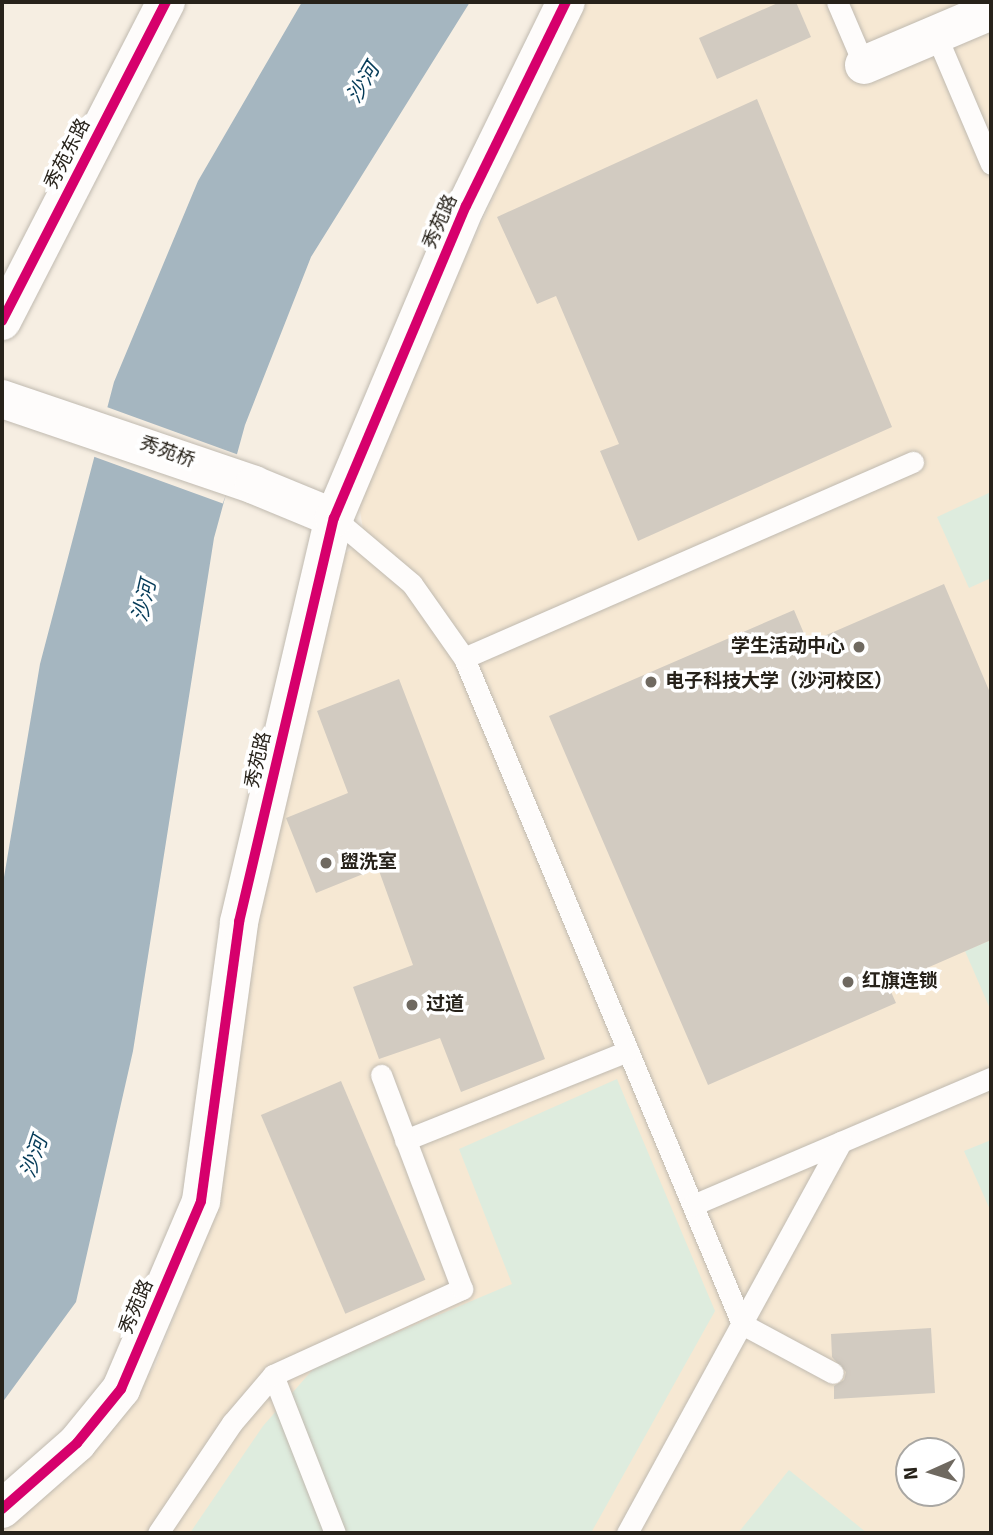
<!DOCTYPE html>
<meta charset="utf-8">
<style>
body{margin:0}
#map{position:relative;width:993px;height:1535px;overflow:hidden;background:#f6eee2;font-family:Signika,"Noto Sans SC",sans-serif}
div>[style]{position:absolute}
.built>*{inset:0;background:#f6e8d3}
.green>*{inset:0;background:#deecde}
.water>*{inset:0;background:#a5b6c0}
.pier>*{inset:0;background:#f6eee2;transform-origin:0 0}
.building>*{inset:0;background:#d2cbc1;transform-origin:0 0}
.roads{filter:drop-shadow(0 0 2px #c0bab0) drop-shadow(0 0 2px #c0bab0)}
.service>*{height:21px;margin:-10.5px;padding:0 10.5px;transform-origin:10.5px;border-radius:10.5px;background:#fefcfb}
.minor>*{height:38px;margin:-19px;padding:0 19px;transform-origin:19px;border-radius:19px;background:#fefcfb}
.cycleway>*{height:10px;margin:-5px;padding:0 5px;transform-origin:5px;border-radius:5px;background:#d6006c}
.dots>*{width:19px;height:19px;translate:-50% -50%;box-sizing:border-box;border:4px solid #fff;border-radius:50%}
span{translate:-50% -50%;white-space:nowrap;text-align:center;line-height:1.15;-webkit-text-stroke:7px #fff;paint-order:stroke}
.street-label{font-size:19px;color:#27221a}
.poi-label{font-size:19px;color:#27221a;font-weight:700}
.right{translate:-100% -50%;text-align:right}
.left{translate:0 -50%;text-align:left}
.water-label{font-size:21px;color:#053b58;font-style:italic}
.frame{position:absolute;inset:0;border:4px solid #27221a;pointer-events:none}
.north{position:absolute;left:895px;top:1437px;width:70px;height:70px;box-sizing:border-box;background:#fff;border:2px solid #a9a7a3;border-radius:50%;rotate:266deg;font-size:19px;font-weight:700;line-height:28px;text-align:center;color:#27221a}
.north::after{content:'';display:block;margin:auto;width:24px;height:32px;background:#6f6960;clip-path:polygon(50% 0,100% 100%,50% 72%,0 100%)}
</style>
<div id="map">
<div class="built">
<div style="clip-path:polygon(evenodd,584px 2px,991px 2px,991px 1533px,2px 1533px,81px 1461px,155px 1366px,201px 1248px,246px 964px,342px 555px,365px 541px,357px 492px,584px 2px,909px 1451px,951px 1451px,951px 1493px,909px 1493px,909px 1451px)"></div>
</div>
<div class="green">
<div style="clip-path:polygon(991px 492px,991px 578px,969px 588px,937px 517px)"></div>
<div style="clip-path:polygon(991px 940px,991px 1011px,965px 951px)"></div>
<div style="clip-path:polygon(617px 1079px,715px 1311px,591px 1533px,190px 1533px,263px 1426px,315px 1367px,512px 1284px,459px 1149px)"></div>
<div style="clip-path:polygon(991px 1140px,991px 1212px,964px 1151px)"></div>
<div style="clip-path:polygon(789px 1470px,867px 1533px,738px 1533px)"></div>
</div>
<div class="water">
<div style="clip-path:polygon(302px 2px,470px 2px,311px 257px,245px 425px,214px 538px,133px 1051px,76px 1302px,2px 1403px,2px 889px,40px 664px,114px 382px,198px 181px)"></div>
</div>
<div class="pier">
<div style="left:104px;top:406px;width:145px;height:51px;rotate:20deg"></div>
</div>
<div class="building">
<div style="clip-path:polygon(780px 2px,796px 2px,811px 37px,717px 79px,699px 38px)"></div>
<div style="clip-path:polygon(757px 99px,892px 427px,638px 541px,600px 451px,619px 444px,556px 296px,537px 304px,497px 217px)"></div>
<div style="clip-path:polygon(944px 584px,991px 695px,991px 940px,888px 985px,896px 1003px,708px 1085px,549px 716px,794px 610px,808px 643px)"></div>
<div style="clip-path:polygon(399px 679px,545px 1059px,461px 1092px,440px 1038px,379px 1059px,353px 987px,413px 965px,378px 868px,316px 893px,286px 818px,348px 793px,317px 711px)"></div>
<div style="left:341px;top:1081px;width:216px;height:87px;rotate:67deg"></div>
<div style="clip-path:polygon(931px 1328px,935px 1393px,834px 1399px,834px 1386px,844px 1380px,846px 1372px,832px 1357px,831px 1334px)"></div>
</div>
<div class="roads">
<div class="service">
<div style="left:837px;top:2px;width:69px;rotate:66.8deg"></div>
<div style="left:936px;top:35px;width:140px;rotate:66.9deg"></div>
<div style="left:334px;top:518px;width:102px;rotate:40.2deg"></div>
<div style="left:412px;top:584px;width:90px;rotate:54.9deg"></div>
<div style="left:464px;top:658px;width:722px;rotate:67.34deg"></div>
<div style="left:742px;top:1324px;width:103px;rotate:28.3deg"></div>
<div style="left:464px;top:658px;width:490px;rotate:-23.6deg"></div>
<div style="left:405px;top:1140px;width:240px;rotate:-21.8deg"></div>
<div style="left:693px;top:1205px;width:324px;rotate:-23.1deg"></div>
<div style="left:273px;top:1375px;width:170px;rotate:68.6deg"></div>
<div style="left:158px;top:1533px;width:133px;rotate:-56.1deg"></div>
<div style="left:232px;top:1423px;width:63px;rotate:-49.5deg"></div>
<div style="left:273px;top:1375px;width:208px;rotate:-24.5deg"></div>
<div style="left:462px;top:1289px;width:229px;rotate:-110.7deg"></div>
<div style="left:627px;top:1533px;width:446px;rotate:-61.3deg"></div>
</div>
<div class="minor">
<div style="left:864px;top:65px;width:138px;rotate:-23deg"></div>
<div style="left:2px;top:321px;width:359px;rotate:-62.8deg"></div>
<div style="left:2px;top:399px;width:266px;rotate:18.8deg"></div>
<div style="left:254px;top:485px;width:87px;rotate:22.4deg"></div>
<div style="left:2px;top:1509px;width:100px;rotate:-41.3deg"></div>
<div style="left:77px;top:1443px;width:70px;rotate:-50.8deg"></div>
<div style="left:121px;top:1389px;width:204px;rotate:-66.9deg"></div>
<div style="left:201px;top:1201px;width:282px;rotate:-82.2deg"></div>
<div style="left:239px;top:922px;width:415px;rotate:-76.8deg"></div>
<div style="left:334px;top:518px;width:339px;rotate:-67.1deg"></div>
<div style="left:466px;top:206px;width:227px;rotate:-63.9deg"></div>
</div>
</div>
<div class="cycleway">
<div style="left:2px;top:321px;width:359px;rotate:-62.8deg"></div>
<div style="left:2px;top:1509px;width:100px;rotate:-41.3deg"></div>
<div style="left:77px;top:1443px;width:70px;rotate:-50.8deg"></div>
<div style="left:121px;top:1389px;width:204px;rotate:-66.9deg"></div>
<div style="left:201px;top:1201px;width:282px;rotate:-82.2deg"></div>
<div style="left:239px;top:922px;width:415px;rotate:-76.8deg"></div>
<div style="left:334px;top:518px;width:339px;rotate:-67.1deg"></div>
<div style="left:466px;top:206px;width:227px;rotate:-63.9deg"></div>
</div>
<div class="dots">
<div style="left:859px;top:647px;background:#6f6960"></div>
<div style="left:651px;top:682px;background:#6f6960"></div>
<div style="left:326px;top:863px;background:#6f6960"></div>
<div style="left:848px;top:982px;background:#6f6960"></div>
<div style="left:412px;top:1005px;background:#6f6960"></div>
</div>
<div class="street-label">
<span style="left:68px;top:154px;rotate:-63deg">秀苑东路</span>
<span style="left:441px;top:222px;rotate:-66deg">秀苑路</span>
<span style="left:167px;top:453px;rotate:20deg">秀苑桥</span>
<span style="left:259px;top:760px;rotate:-77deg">秀苑路</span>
<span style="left:137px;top:1307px;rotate:-67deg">秀苑路</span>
</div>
<div class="poi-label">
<span class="right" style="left:845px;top:647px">学生活动中心</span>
<span class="left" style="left:665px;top:682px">电子科技大学（沙河校区）</span>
<span class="left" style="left:340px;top:863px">盥洗室</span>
<span class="left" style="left:862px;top:982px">红旗连锁</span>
<span class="left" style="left:426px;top:1005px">过道</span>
</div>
<div class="water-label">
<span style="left:363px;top:83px;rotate:-59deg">沙河</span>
<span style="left:144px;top:601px;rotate:-77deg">沙河</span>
<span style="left:34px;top:1157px;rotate:-71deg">沙河</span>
</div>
<div class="frame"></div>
<div class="north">N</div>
</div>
